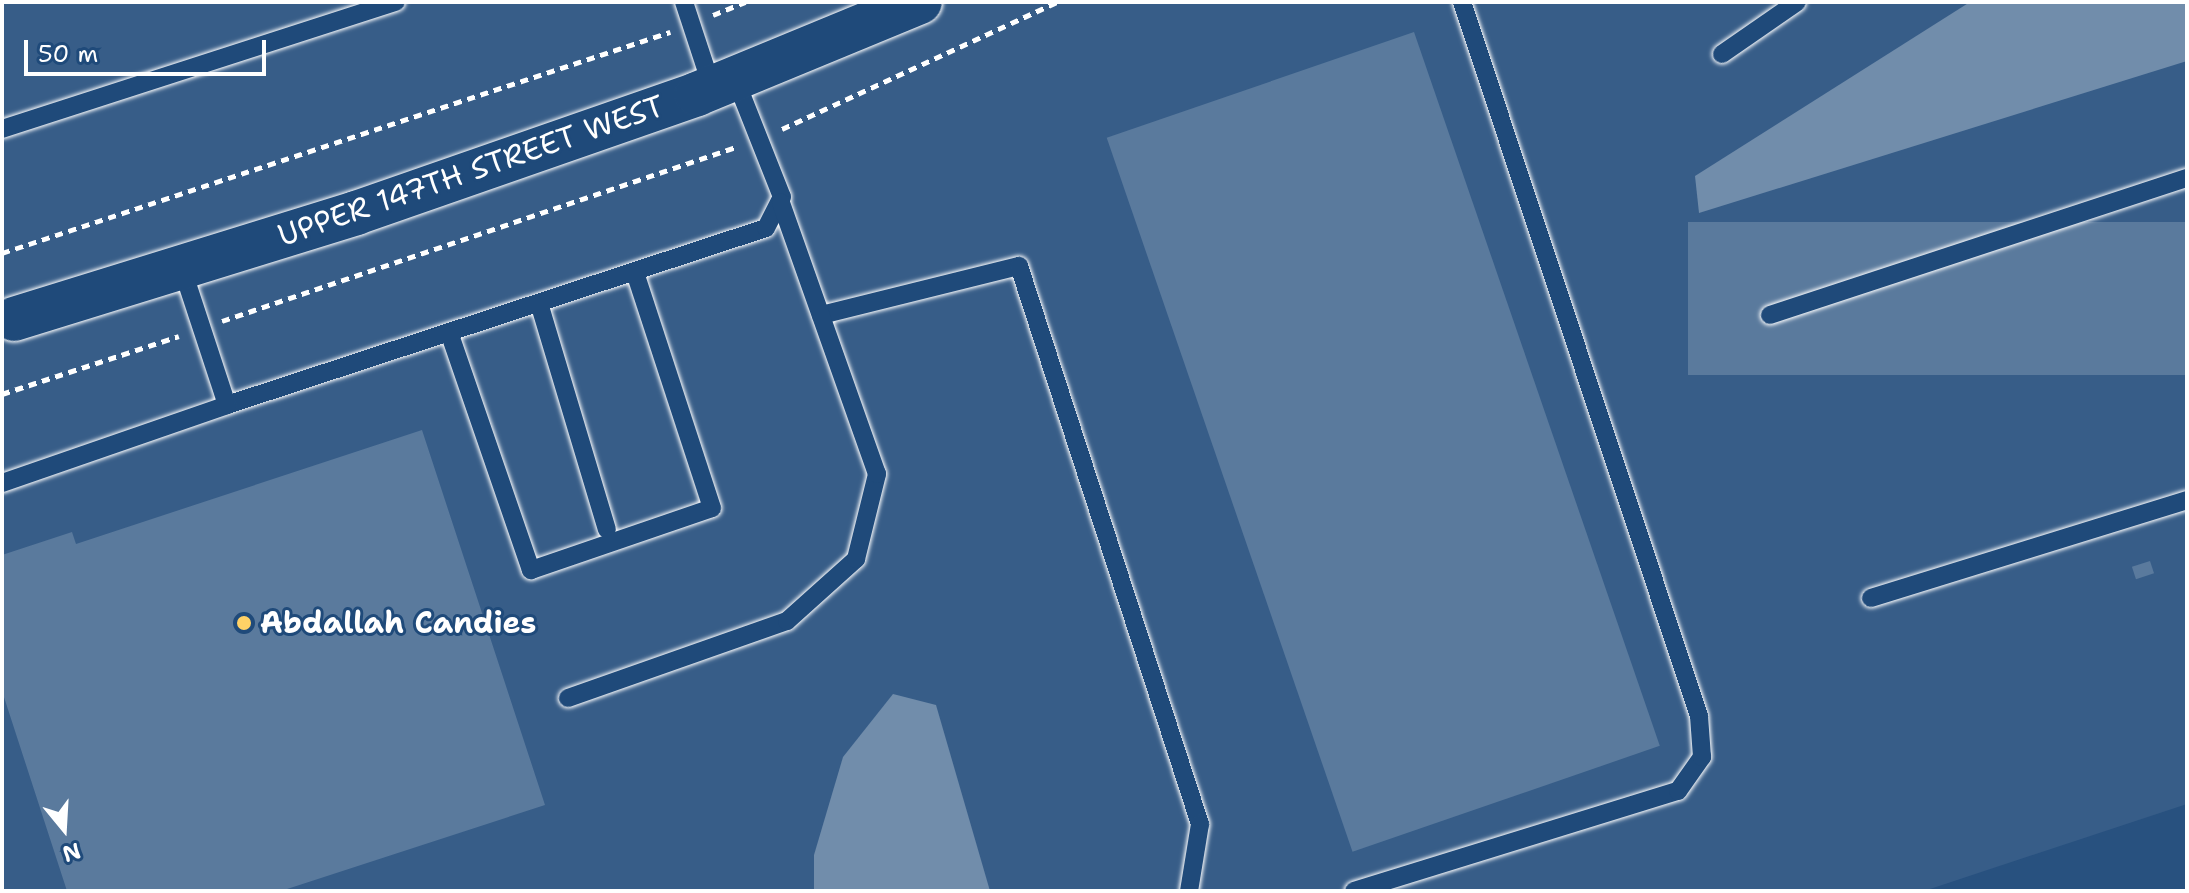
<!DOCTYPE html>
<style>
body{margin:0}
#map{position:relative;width:2189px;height:893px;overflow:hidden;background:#28517f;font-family:"Shantell Sans",sans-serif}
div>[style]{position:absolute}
.built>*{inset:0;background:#375d88}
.water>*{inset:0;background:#718dab}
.building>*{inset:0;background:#5a7a9d;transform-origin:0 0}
.path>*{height:5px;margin-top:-2.5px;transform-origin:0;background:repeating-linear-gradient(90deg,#fff 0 8px,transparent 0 14px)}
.roads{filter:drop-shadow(0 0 2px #fff) drop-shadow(0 0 2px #fff)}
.lane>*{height:18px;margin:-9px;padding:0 9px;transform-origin:9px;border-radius:9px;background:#1f4a7a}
.secondary>*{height:44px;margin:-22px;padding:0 22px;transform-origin:22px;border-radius:22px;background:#1f4a7a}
.dots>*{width:22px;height:22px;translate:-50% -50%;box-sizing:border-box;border:4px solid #1f4a7a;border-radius:50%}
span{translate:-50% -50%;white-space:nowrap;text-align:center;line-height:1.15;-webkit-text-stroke:6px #1f4a7a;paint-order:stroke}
.street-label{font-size:30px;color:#fff}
.poi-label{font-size:30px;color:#fff;font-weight:700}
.left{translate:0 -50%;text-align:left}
.frame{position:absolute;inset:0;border:4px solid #fff;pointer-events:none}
.north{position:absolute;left:24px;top:789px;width:80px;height:80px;-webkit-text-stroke:6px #1f4a7a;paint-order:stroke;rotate:162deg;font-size:22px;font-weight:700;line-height:32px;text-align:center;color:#fff}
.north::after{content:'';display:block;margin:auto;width:28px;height:36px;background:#fff;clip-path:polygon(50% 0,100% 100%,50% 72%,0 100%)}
.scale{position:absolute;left:24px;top:40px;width:242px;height:36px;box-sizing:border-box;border:4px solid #fff;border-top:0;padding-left:10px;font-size:24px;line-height:28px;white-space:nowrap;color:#fff;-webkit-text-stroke:6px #1f4a7a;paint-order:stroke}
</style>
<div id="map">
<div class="built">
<div style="clip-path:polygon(2px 2px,2187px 2px,2187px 804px,1924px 891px,2px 891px)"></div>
</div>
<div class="water">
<div style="clip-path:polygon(1970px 2px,2187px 2px,2187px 61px,1699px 213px,1695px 176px)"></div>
<div style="clip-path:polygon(893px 694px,936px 705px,990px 891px,814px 891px,814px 855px,843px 757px)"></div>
</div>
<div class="building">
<div style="left:1414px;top:32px;width:755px;height:325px;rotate:71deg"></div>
<div style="left:2187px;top:222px;width:153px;height:499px;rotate:90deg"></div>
<div style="clip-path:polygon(422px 430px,545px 805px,281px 891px,67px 891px,2px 691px,2px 555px,72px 532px,76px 544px)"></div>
<div style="left:2150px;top:561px;width:13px;height:19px;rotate:72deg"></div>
</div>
<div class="path">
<div style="left:713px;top:15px;width:35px;rotate:-22deg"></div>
<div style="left:782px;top:129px;width:303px;rotate:-24.8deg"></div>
<div style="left:2px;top:253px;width:704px;rotate:-18.31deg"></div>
<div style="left:222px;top:321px;width:543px;rotate:-18.7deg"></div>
<div style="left:2px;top:394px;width:186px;rotate:-18.1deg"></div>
</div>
<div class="roads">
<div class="lane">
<div style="left:684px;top:2px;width:89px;rotate:71.8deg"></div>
<div style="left:1722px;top:54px;width:91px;rotate:-34.7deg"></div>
<div style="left:2px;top:129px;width:414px;rotate:-17.9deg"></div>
<div style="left:539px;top:303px;width:236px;rotate:73.3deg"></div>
<div style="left:821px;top:315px;width:204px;rotate:-13.9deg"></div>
<div style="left:1019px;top:266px;width:587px;rotate:72.03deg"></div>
<div style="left:1200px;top:824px;width:68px;rotate:99.3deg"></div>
<div style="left:1770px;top:315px;width:439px;rotate:-18.2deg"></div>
<div style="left:449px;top:332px;width:252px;rotate:71deg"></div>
<div style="left:531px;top:570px;width:191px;rotate:-18.9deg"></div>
<div style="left:712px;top:508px;width:248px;rotate:-108.1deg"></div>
<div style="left:227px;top:405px;width:567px;rotate:-18.18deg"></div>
<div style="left:766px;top:228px;width:35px;rotate:-63deg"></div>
<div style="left:782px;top:197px;width:128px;rotate:-111.6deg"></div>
<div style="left:2px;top:483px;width:238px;rotate:-19.1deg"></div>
<div style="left:227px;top:405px;width:144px;rotate:-108.2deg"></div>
<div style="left:1871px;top:598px;width:331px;rotate:-17.2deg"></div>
<div style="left:568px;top:698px;width:232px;rotate:-19.4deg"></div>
<div style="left:787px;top:621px;width:93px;rotate:-41.9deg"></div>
<div style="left:856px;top:559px;width:88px;rotate:-76.1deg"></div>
<div style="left:877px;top:474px;width:288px;rotate:-109.5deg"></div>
<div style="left:1354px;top:891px;width:339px;rotate:-17.2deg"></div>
<div style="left:1678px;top:791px;width:42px;rotate:-54.8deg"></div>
<div style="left:1702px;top:757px;width:41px;rotate:-94.2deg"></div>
<div style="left:1699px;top:716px;width:752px;rotate:-108.36deg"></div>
</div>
<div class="secondary">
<div style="left:14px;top:319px;width:358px;rotate:-17.2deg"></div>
<div style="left:356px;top:213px;width:361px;rotate:-19.2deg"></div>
<div style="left:697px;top:94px;width:241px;rotate:-22.4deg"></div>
</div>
</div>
<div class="dots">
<div style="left:244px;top:623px;background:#ffd166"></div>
</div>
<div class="street-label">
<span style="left:471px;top:171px;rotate:-19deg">UPPER 147TH STREET WEST</span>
</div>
<div class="poi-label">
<span class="left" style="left:260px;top:623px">Abdallah Candies</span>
</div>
<div class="frame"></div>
<div class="north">N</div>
<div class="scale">50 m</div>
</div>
